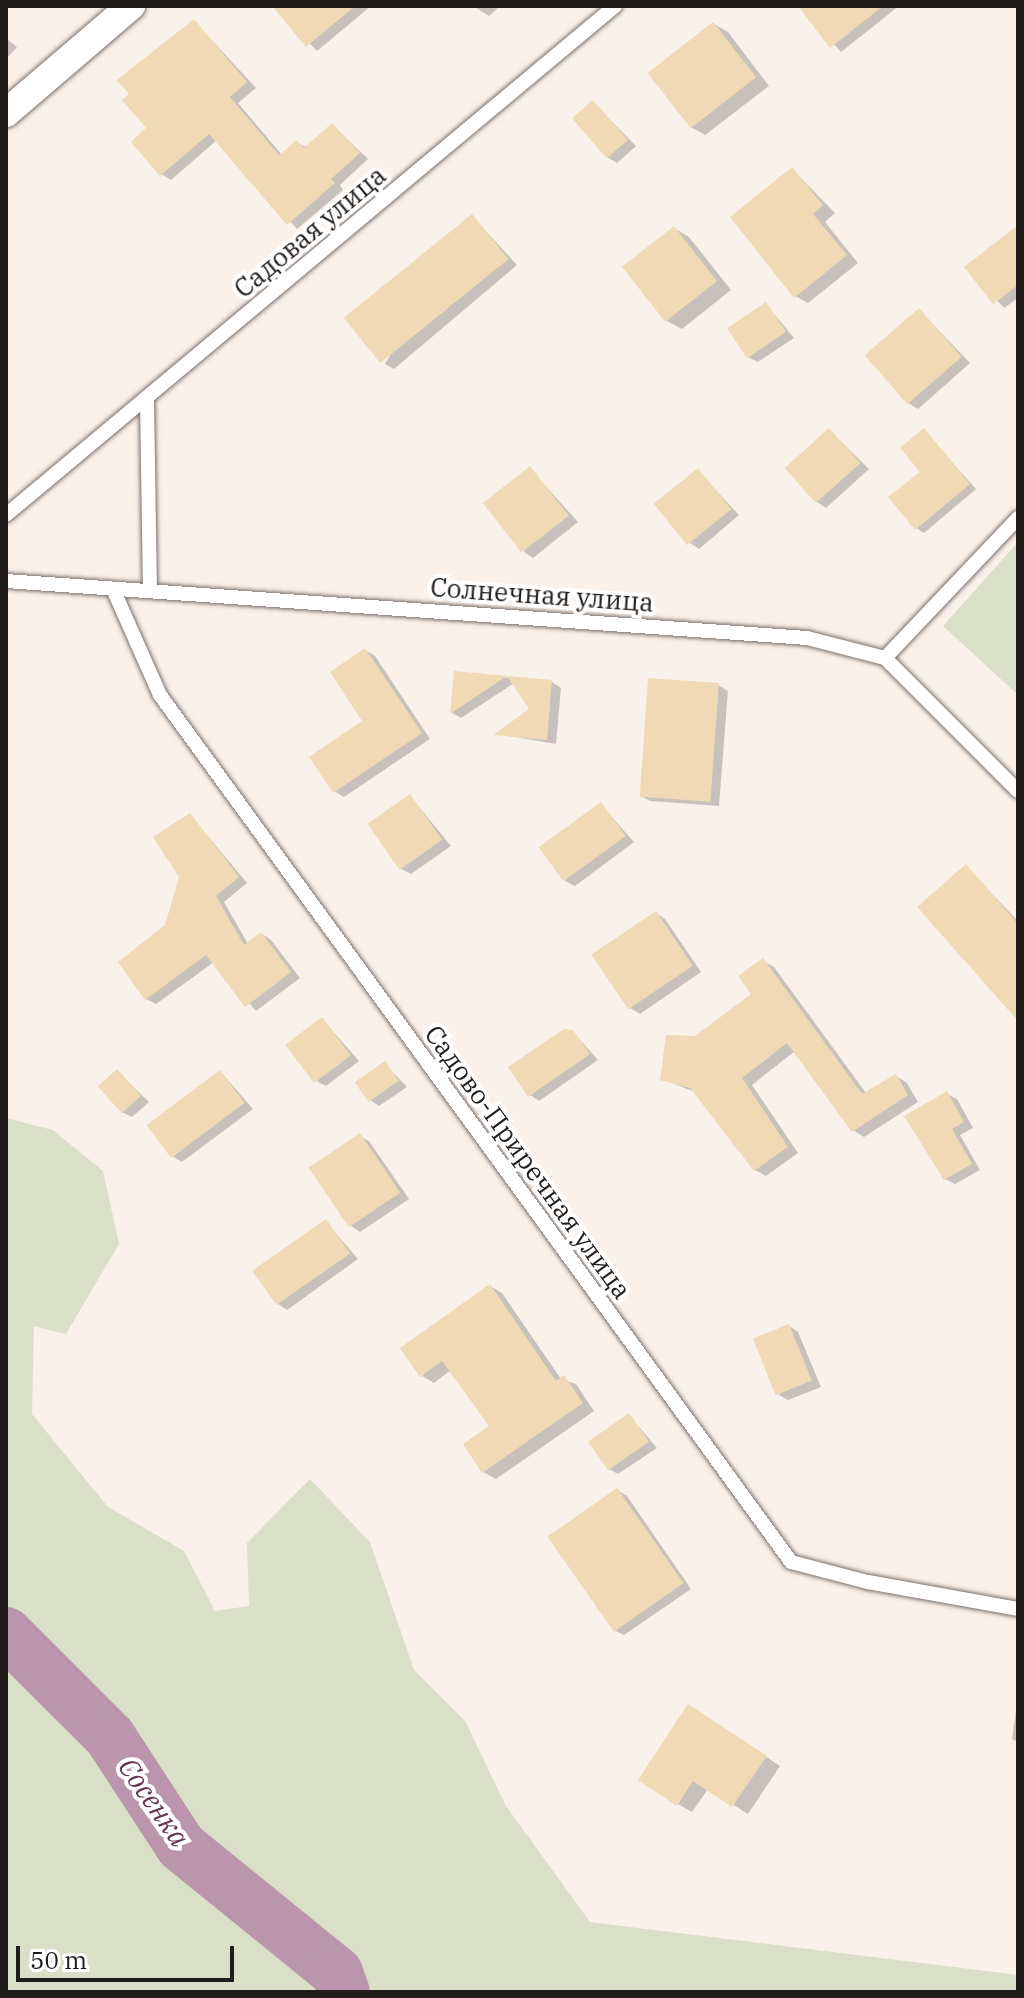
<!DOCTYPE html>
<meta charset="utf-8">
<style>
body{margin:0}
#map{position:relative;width:1024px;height:1998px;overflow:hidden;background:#fbf1eb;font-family:"IBM Plex Serif",serif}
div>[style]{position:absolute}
.green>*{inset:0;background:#dadfc7}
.shadow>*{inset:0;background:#0003}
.river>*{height:52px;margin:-26px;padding:0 26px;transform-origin:26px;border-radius:26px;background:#ba95ab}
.building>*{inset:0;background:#efdab5;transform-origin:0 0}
.roads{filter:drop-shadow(0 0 2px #7a716c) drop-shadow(0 0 2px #7a716c)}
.lane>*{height:14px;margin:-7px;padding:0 7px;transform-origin:7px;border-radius:7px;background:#fff}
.street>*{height:28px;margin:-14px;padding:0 14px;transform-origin:14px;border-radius:14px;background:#fff}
span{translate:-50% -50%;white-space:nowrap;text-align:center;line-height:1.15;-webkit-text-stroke:8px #fff;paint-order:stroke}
.street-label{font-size:26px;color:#201c1a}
.water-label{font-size:28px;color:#663556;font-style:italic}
.frame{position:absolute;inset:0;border:8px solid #201c1a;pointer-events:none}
.scale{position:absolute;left:16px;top:1946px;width:218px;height:36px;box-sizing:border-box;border:4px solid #201c1a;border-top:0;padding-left:10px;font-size:24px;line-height:28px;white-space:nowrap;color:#201c1a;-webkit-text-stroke:6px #fff;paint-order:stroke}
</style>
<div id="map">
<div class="green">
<div style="clip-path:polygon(1018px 542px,1018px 695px,943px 626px)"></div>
<div style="clip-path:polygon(6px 1118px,53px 1130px,103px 1171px,119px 1244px,66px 1334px,34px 1326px,32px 1414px,108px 1507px,184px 1551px,215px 1611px,249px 1606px,247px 1543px,310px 1479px,370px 1542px,414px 1670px,465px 1721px,506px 1806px,590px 1922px,1018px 1975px,1018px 1992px,6px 1992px)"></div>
</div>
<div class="shadow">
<div style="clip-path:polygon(275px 6px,371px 6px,317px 51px)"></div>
<div style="clip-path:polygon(473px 6px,500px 6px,489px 16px)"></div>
<div style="clip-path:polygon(800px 6px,899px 6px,841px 52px)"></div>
<div style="clip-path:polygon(194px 21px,256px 88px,238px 103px,282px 155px,297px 142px,307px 148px,332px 125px,368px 159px,340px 185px,343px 190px,297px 229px,217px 140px,171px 180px,161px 174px,149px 129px)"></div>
<div style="clip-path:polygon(714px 24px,728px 32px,769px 86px,705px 135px,691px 127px)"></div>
<div style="clip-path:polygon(6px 38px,17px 47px,6px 59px)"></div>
<div style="clip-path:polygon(593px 103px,636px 146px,617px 163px,607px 157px)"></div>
<div style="clip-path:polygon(792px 169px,835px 213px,825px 222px,858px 263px,808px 303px,795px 296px)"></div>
<div style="clip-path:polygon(472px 216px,517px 265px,394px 369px,385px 364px)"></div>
<div style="clip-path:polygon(674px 228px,689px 237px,731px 290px,682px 329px,667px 321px)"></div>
<div style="clip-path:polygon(1018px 228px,1018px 298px,1004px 308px,967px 267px)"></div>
<div style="clip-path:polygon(766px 304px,794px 338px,758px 362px,748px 357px)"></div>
<div style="clip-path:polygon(919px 310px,970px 363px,918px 409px,908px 403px)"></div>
<div style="clip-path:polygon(829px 430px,869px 469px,826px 508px,817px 502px)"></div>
<div style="clip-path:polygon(924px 431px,976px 489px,924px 533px,916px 528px)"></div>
<div style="clip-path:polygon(530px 469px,578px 522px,533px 558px,524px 552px)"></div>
<div style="clip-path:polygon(698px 471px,739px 515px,699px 549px,690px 543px)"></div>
<div style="clip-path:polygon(365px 650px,375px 656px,430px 739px,344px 797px,334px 791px,365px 721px)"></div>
<div style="clip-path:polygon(456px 673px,552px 682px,561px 688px,556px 744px,497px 734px,532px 709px,514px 683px,461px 718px,452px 713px)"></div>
<div style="clip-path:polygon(718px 685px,728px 691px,719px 806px,650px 801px,641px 796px)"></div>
<div style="clip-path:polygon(410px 796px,451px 846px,411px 874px,401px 869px)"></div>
<div style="clip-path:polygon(601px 805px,634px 842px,575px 886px,565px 881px)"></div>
<div style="clip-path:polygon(190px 815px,247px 883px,224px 902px,248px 944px,262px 934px,271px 940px,300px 978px,256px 1011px,214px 962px,156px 1004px,146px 999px,181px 877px)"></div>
<div style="clip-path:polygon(966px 867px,1018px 921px,1018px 1015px)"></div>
<div style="clip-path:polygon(656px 913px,665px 919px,701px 972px,640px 1014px,630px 1008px)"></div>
<div style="clip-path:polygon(763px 961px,774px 967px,866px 1093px,896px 1076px,907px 1083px,918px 1102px,864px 1137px,853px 1130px,795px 1051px,752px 1085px,798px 1153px,766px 1176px,755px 1170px,695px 1092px,662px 1079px,696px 1039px,754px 995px)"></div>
<div style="clip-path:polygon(323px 1020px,359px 1061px,326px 1086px,316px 1081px)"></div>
<div style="clip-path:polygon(573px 1032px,598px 1060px,539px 1101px,530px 1095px)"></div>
<div style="clip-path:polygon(385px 1064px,407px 1087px,379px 1106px,370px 1100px)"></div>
<div style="clip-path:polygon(117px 1071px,149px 1102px,132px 1117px,122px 1112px)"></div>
<div style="clip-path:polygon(221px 1072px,253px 1109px,182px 1162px,172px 1156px)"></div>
<div style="clip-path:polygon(947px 1094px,957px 1099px,973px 1128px,960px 1135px,980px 1170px,955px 1184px,945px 1179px)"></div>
<div style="clip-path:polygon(360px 1136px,369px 1141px,409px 1199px,360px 1232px,351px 1226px)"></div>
<div style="clip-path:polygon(326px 1222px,358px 1259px,287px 1310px,278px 1304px)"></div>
<div style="clip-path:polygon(490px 1286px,502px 1293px,561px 1379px,576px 1384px,594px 1411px,496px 1479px,483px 1472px,492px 1427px,451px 1370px,434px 1383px,422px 1376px)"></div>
<div style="clip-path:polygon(789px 1326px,798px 1332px,821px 1387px,788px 1400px,779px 1395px)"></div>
<div style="clip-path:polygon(629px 1415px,657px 1448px,618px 1474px,609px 1469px)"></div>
<div style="clip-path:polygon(617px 1490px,627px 1496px,691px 1589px,624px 1635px,614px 1630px)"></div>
<div style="clip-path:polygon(1018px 1697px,1018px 1742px,1012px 1739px)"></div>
<div style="clip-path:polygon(703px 1715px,780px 1766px,748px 1814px,708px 1789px,692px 1812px,678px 1804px)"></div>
</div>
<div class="river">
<div style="left:6px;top:1633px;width:147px;rotate:45deg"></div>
<div style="left:110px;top:1737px;width:130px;rotate:56.9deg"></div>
<div style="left:181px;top:1846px;width:201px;rotate:39.1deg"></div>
<div style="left:337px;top:1973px;width:20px;rotate:70deg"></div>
</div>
<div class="building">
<div style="clip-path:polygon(272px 6px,355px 6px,306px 47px)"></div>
<div style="clip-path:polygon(798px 6px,883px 6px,830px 48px)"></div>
<div style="clip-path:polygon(194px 19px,247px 82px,230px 97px,279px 155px,297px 140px,304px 148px,332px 123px,360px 153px,331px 179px,335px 183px,287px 225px,209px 134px,160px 176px,131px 142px,146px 128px,122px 100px,129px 94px,117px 80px)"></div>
<div style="left:713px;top:22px;width:70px;height:83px;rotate:52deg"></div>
<div style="left:593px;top:100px;width:53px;height:28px;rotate:49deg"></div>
<div style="clip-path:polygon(792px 167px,823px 205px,813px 214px,847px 255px,794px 298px,730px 217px)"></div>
<div style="left:472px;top:214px;width:58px;height:165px;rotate:51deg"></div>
<div style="clip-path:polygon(1018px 225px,1018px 285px,993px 304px,964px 267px)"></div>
<div style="left:674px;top:226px;width:70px;height:66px;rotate:52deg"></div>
<div style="left:766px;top:302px;width:36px;height:47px;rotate:56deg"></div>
<div style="left:919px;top:308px;width:65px;height:72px;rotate:49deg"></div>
<div style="left:829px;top:428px;width:47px;height:60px;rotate:48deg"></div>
<div style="clip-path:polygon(924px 428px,970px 484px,915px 530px,888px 497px,920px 472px,900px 448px)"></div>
<div style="left:530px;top:466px;width:63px;height:60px;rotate:52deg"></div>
<div style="left:698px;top:468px;width:53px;height:57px;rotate:51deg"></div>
<div style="clip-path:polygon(365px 648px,422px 733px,333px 793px,309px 757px,362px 721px,330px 672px)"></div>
<div style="clip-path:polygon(454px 671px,552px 680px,547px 740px,493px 735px,529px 709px,507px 676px,450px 714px)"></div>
<div style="left:648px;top:678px;width:71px;height:119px;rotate:4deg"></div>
<div style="left:410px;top:794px;width:56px;height:52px;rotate:55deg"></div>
<div style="left:601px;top:802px;width:42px;height:77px;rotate:54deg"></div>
<div style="clip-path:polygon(190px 813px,239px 877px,216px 896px,244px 945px,261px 932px,291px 972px,245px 1007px,206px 955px,145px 1000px,118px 962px,165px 925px,179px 877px,153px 837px)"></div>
<div style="clip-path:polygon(966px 864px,1018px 924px,1018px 1021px,917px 907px)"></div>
<div style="left:656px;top:911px;width:66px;height:78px;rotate:56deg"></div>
<div style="clip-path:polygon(763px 958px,862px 1094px,896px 1074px,908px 1095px,852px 1132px,787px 1043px,742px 1078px,788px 1147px,754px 1171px,690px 1088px,660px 1080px,666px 1035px,695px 1036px,751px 994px,738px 976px)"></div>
<div style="left:322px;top:1017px;width:48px;height:46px;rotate:53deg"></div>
<div style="clip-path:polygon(564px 1029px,573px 1030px,590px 1054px,528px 1097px,508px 1067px)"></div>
<div style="left:385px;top:1061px;width:24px;height:37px;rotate:55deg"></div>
<div style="left:117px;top:1069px;width:36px;height:26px;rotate:48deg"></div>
<div style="left:220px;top:1070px;width:41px;height:92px;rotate:53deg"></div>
<div style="clip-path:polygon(947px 1091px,964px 1122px,952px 1129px,972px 1164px,944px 1180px,904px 1116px)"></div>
<div style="left:360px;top:1133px;width:72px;height:62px;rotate:56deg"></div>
<div style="left:326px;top:1219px;width:42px;height:90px;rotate:55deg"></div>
<div style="clip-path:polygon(490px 1284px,556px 1381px,564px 1375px,583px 1403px,482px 1473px,463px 1444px,489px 1426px,442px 1361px,420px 1377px,400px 1348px)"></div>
<div style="left:789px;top:1324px;width:61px;height:39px;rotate:68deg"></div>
<div style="left:629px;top:1413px;width:35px;height:50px;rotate:55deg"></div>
<div style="left:617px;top:1488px;width:116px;height:85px;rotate:55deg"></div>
<div style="clip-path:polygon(688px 1704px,767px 1756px,732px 1807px,693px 1781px,677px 1806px,638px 1780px)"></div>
</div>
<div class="roads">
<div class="lane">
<div style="left:147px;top:401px;width:188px;rotate:89.1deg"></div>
<div style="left:6px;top:515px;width:794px;rotate:-39.89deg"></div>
<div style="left:6px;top:581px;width:803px;rotate:4.07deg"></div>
<div style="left:807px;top:638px;width:81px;rotate:14.4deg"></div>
<div style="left:885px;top:658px;width:188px;rotate:45deg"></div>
<div style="left:113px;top:589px;width:116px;rotate:66.1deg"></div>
<div style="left:160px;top:695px;width:1072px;rotate:53.95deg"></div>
<div style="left:791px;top:1562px;width:80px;rotate:14.6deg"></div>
<div style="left:868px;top:1582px;width:152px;rotate:10.2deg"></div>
<div style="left:885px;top:658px;width:193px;rotate:-46.5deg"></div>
</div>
<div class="street">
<div style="left:6px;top:113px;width:165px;rotate:-40.6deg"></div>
</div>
</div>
<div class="street-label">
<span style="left:310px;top:232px;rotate:-40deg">Садовая улица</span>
<span style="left:542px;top:595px;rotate:4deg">Солнечная улица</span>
<span style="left:528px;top:1162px;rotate:54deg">Садово-Приречная улица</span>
</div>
<div class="water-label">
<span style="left:154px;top:1802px;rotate:55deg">Сосенка</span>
</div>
<div class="frame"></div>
<div class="scale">50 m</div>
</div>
